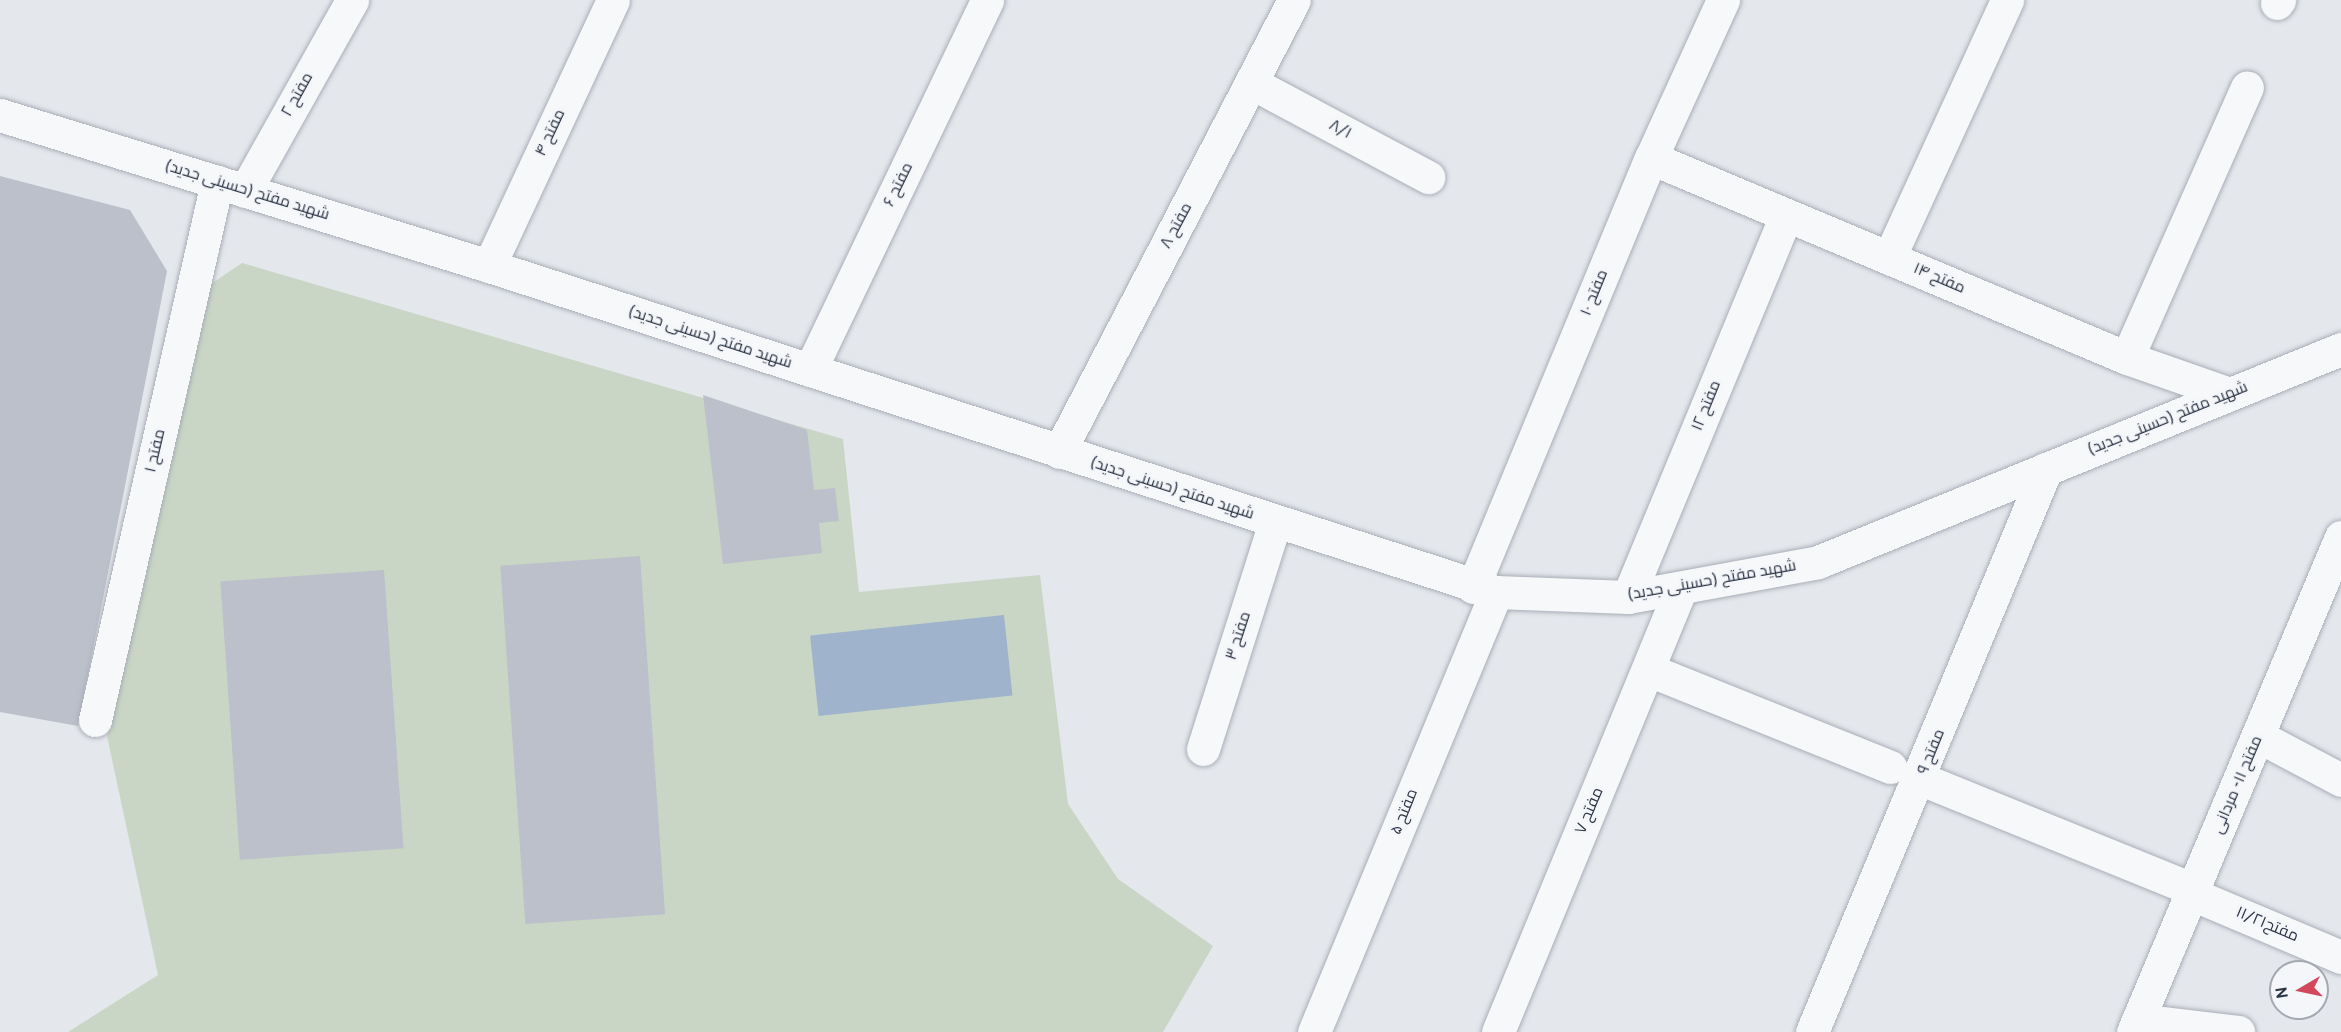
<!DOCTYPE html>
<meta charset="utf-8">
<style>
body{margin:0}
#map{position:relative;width:2341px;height:1032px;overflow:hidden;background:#e4e7ec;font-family:Overpass,Cairo,sans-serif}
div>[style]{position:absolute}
.green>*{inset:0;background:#c9d6c5}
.water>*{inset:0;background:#9fb4cc;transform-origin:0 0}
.building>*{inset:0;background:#bbc0ca;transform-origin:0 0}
.roads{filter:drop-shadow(0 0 2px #a9aeb7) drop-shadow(0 0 2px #a9aeb7)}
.minor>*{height:33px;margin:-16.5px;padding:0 16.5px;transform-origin:16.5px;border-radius:16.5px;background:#f7f8fa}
.tertiary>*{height:33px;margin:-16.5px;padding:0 16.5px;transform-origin:16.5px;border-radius:16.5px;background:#f7f8fa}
span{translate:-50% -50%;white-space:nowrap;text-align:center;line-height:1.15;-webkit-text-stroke:5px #f4f6f9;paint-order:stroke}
.street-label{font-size:16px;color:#2b3445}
.north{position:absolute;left:2269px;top:960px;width:60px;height:60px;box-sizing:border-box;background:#f4f6f9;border:2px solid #a4a8b1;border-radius:50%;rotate:261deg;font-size:16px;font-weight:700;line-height:24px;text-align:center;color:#2b3445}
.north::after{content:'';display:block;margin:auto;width:21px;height:27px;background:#d1495b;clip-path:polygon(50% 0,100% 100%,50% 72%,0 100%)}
</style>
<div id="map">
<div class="green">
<div style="clip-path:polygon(242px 263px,843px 439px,859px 592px,1040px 575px,1068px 804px,1118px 879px,1213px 946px,1163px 1032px,68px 1032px,158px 975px,107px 736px,199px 292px)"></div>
</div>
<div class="water">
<div style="left:1004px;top:615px;width:81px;height:195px;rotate:84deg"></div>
</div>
<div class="building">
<div style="clip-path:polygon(0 176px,130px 210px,167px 271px,78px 726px,0 712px)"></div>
<div style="clip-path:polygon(703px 395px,807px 430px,814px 490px,835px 488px,839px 521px,819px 523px,822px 553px,723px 564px)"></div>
<div style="left:640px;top:556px;width:359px;height:140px;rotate:86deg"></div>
<div style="left:384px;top:570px;width:279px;height:164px;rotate:86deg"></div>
</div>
<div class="roads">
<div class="minor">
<div style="left:2277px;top:3px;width:4px;rotate:-56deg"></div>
<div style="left:1252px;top:83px;width:200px;rotate:28.1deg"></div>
<div style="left:1651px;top:158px;width:516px;rotate:22.79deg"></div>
<div style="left:2127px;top:358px;width:109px;rotate:19.3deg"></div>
<div style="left:245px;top:191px;width:219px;rotate:-60.7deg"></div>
<div style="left:1889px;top:258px;width:284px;rotate:-65.4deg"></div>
<div style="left:489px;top:266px;width:293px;rotate:-65deg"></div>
<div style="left:2127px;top:358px;width:296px;rotate:-66.1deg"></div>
<div style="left:810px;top:370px;width:410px;rotate:-64.4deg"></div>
<div style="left:1059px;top:452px;width:509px;rotate:-62.53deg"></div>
<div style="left:1473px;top:587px;width:464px;rotate:-67.5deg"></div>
<div style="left:1651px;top:158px;width:174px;rotate:-65.5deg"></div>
<div style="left:1628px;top:597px;width:413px;rotate:-67.5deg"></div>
<div style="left:1649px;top:670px;width:260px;rotate:21.9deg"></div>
<div style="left:95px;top:720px;width:552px;rotate:-77.22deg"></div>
<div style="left:2258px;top:736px;width:94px;rotate:27.9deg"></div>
<div style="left:1203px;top:749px;width:238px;rotate:-72.4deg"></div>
<div style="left:1921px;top:779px;width:296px;rotate:22.1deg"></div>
<div style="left:2192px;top:894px;width:162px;rotate:22.9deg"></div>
<div style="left:2138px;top:1020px;width:101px;rotate:6.8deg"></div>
<div style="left:1314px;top:1032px;width:476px;rotate:-67.5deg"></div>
<div style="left:1498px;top:1032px;width:479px;rotate:-67.6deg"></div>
<div style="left:1812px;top:1032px;width:610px;rotate:-67.43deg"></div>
</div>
<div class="tertiary">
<div style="left:0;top:115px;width:512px;rotate:17.16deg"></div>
<div style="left:489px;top:266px;width:1058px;rotate:17.94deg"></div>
<div style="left:1496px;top:592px;width:132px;rotate:2.2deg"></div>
<div style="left:1628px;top:597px;width:193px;rotate:-10.4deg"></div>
<div style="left:1818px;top:562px;width:565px;rotate:-22.16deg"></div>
<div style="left:2133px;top:1032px;width:537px;rotate:-67.21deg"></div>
</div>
</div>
<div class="street-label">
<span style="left:298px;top:95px;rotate:-61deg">مفتح ۲</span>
<span style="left:1340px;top:130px;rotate:28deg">۸/۱</span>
<span style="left:551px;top:133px;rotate:-65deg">مفتح ۴</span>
<span style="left:899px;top:185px;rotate:-64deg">مفتح ۶</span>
<span style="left:247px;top:191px;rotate:17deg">شهید مفتح (حسینی جدید)</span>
<span style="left:1177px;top:226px;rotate:-62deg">مفتح ۸</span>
<span style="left:1939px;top:279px;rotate:23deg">مفتح ۱۴</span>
<span style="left:1595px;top:293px;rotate:-68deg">مفتح ۱۰</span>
<span style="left:710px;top:338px;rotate:18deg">شهید مفتح (حسینی جدید)</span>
<span style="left:1707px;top:406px;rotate:-68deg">مفتح ۱۲</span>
<span style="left:2168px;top:419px;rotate:-22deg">شهید مفتح (حسینی جدید)</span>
<span style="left:156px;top:451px;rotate:-77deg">مفتح ۱</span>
<span style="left:1172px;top:489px;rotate:18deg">شهید مفتح (حسینی جدید)</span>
<span style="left:1712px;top:581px;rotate:-10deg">شهید مفتح (حسینی جدید)</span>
<span style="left:1239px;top:636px;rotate:-72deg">مفتح ۳</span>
<span style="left:1932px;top:752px;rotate:-68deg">مفتح ۹</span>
<span style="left:2238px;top:785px;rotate:-67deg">مفتح ۱۱- مردانی</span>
<span style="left:1590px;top:811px;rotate:-67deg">مفتح ۷</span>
<span style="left:1405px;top:812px;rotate:-68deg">مفتح ۵</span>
<span style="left:2267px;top:925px;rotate:23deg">مفتح۱۱/۲۱</span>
</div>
<div class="north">N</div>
</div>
